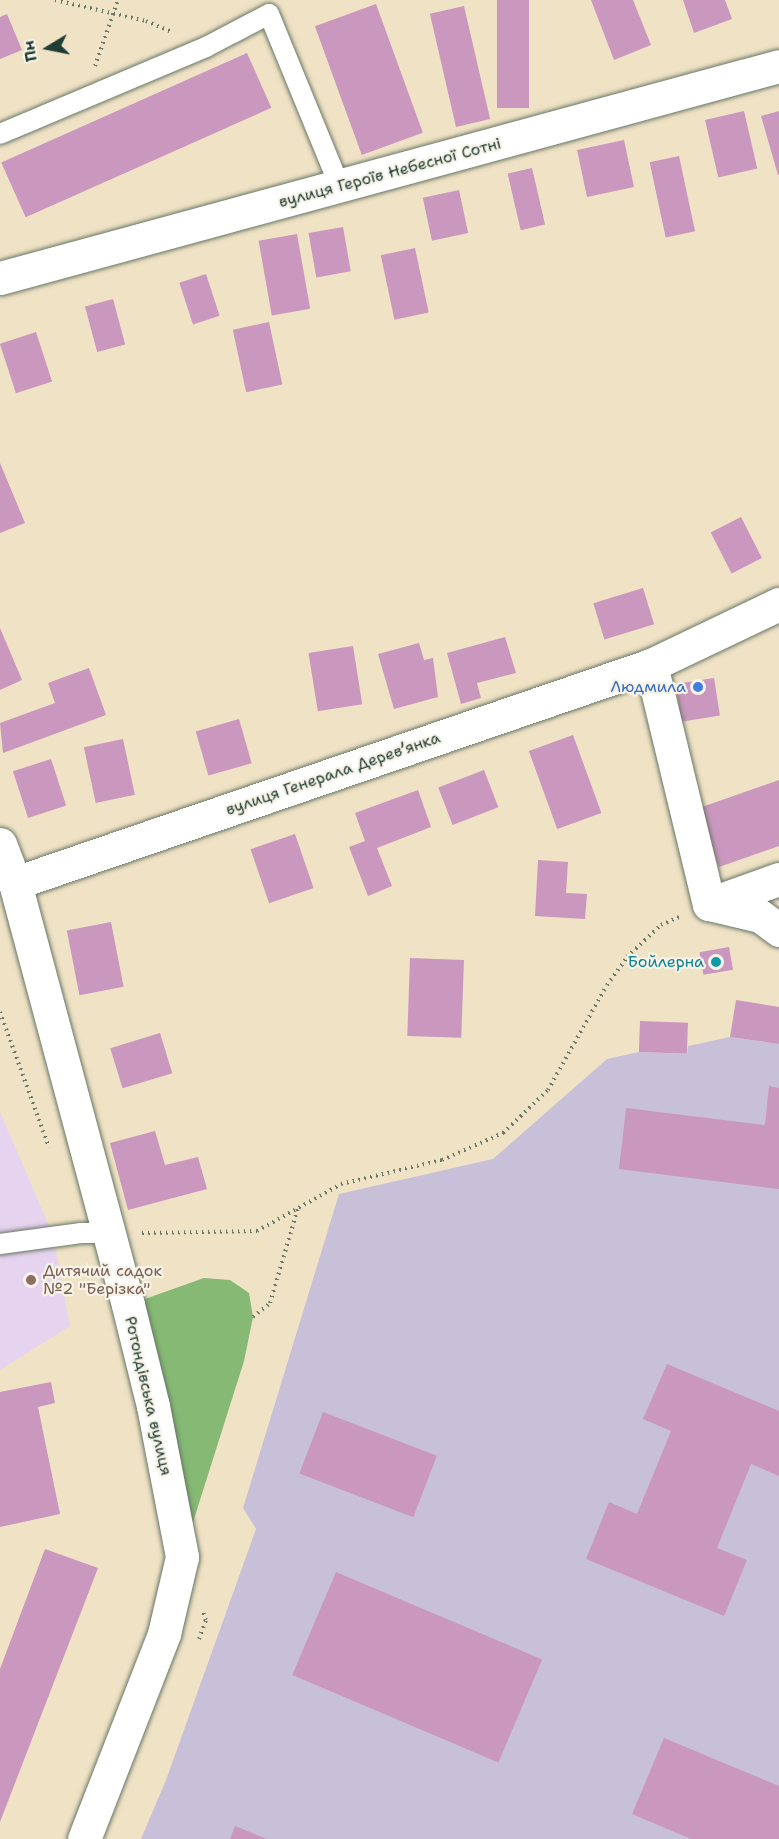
<!DOCTYPE html>
<meta charset="utf-8">
<style>
body{margin:0}
#map{position:relative;width:779px;height:1839px;overflow:hidden;background:#f0e2c5;font-family:"Shantell Sans",sans-serif}
div>[style]{position:absolute}
.built>*{inset:0;background:#e6d3f0}
.industrial>*{inset:0;background:#c8c0d8}
.forest>*{inset:0;background:#85b974}
.building>*{inset:0;background:#ca97bf;transform-origin:0 0}
.path>*{height:4px;margin-top:-2px;transform-origin:0;background:repeating-linear-gradient(90deg,#687767 0 1.5px,transparent 0 6px)}
.roads{filter:drop-shadow(0 0 2px #687767) drop-shadow(0 0 2px #687767)}
.service>*{height:20px;margin:-10px;padding:0 10px;transform-origin:10px;border-radius:10px;background:#fff}
.minor>*{height:33px;margin:-16.5px;padding:0 16.5px;transform-origin:16.5px;border-radius:16.5px;background:#fff}
.dots>*{width:16px;height:16px;translate:-50% -50%;box-sizing:border-box;border:3px solid #f7f3e8;border-radius:50%}
span{translate:-50% -50%;white-space:nowrap;text-align:center;line-height:1.15;-webkit-text-stroke:4.5px #f7f3e8;paint-order:stroke}
.street-label{font-size:16px;color:#1f3d34}
.shop-label{font-size:16px;color:#366cbe}
.right{translate:-100% -50%;text-align:right}
.culture-label{font-size:16px;color:#0d838f}
.education-label{font-size:16px;color:#785e54}
.left{translate:0 -50%;text-align:left}
.north{position:absolute;left:18px;top:18px;width:60px;height:60px;-webkit-text-stroke:4px #f7f3e8;paint-order:stroke;rotate:260deg;font-size:16px;font-weight:700;line-height:24px;text-align:center;color:#1f3d34}
.north::after{content:'';display:block;margin:auto;width:21px;height:27px;background:#1f3d34;clip-path:polygon(50% 0,100% 100%,50% 72%,0 100%)}
</style>
<div id="map">
<div class="built">
<div style="clip-path:polygon(0 1112px,53px 1235px,70px 1326px,0 1370px)"></div>
</div>
<div class="industrial">
<div style="clip-path:polygon(730px 1037px,779px 1044px,779px 1839px,141px 1839px,166px 1780px,256px 1529px,243px 1508px,339px 1194px,493px 1159px,607px 1059px,639px 1052px,687px 1054px,688px 1046px)"></div>
</div>
<div class="forest">
<div style="clip-path:polygon(204px 1278px,230px 1280px,249px 1293px,253px 1317px,244px 1361px,182px 1557px,128px 1305px)"></div>
</div>
<div class="building">
<div style="left:497px;top:0;width:32px;height:108px"></div>
<div style="clip-path:polygon(591px 0,633px 0,651px 45px,614px 60px)"></div>
<div style="clip-path:polygon(683px 0,725px 0,732px 19px,694px 33px)"></div>
<div style="left:376px;top:4px;width:137px;height:65px;rotate:70deg"></div>
<div style="left:464px;top:6px;width:116px;height:35px;rotate:77deg"></div>
<div style="clip-path:polygon(7px 14px,22px 50px,0 59px,0 17px)"></div>
<div style="left:247px;top:53px;width:60px;height:269px;rotate:66deg"></div>
<div style="left:744px;top:111px;width:59px;height:40px;rotate:77deg"></div>
<div style="clip-path:polygon(779px 111px,779px 175px,778px 175px,761px 116px)"></div>
<div style="left:624px;top:140px;width:48px;height:48px;rotate:78deg"></div>
<div style="left:679px;top:156px;width:77px;height:30px;rotate:78deg"></div>
<div style="left:532px;top:168px;width:58px;height:25px;rotate:77deg"></div>
<div style="left:459px;top:190px;width:44px;height:37px;rotate:78deg"></div>
<div style="left:343px;top:227px;width:45px;height:35px;rotate:80deg"></div>
<div style="left:297px;top:234px;width:76px;height:39px;rotate:80deg"></div>
<div style="left:415px;top:248px;width:66px;height:35px;rotate:78deg"></div>
<div style="left:206px;top:274px;width:44px;height:28px;rotate:72deg"></div>
<div style="left:113px;top:299px;width:47px;height:29px;rotate:75deg"></div>
<div style="left:269px;top:322px;width:64px;height:37px;rotate:78deg"></div>
<div style="left:36px;top:332px;width:52px;height:38px;rotate:72deg"></div>
<div style="clip-path:polygon(0 463px,25px 523px,0 533px)"></div>
<div style="left:741px;top:517px;width:46px;height:34px;rotate:63deg"></div>
<div style="left:643px;top:588px;width:38px;height:52px;rotate:73deg"></div>
<div style="clip-path:polygon(0 628px,22px 680px,0 690px)"></div>
<div style="clip-path:polygon(505px 637px,516px 673px,477px 683px,481px 698px,461px 704px,447px 653px)"></div>
<div style="clip-path:polygon(419px 643px,424px 660px,433px 658px,438px 697px,394px 709px,378px 654px)"></div>
<div style="left:353px;top:646px;width:59px;height:45px;rotate:81deg"></div>
<div style="clip-path:polygon(89px 668px,106px 715px,3px 753px,0 723px,55px 703px,48px 683px)"></div>
<div style="left:714px;top:678px;width:38px;height:39px;rotate:81deg"></div>
<div style="left:239px;top:719px;width:46px;height:45px;rotate:74deg"></div>
<div style="left:573px;top:735px;width:83px;height:47px;rotate:70deg"></div>
<div style="left:123px;top:739px;width:57px;height:40px;rotate:78deg"></div>
<div style="left:51px;top:759px;width:49px;height:40px;rotate:72deg"></div>
<div style="left:484px;top:770px;width:40px;height:49px;rotate:69deg"></div>
<div style="clip-path:polygon(779px 780px,779px 846px,719px 867px,699px 808px)"></div>
<div style="clip-path:polygon(418px 790px,431px 827px,377px 848px,392px 886px,368px 896px,349px 847px,365px 841px,355px 813px)"></div>
<div style="left:295px;top:834px;width:57px;height:47px;rotate:71deg"></div>
<div style="clip-path:polygon(538px 860px,568px 862px,566px 893px,587px 894px,585px 919px,535px 916px)"></div>
<div style="left:111px;top:922px;width:66px;height:45px;rotate:79deg"></div>
<div style="left:729px;top:947px;width:23px;height:30px;rotate:80deg"></div>
<div style="left:410px;top:958px;width:54px;height:78px;rotate:2deg"></div>
<div style="clip-path:polygon(736px 1000px,779px 1007px,779px 1044px,730px 1037px)"></div>
<div style="left:640px;top:1021px;width:48px;height:31px;rotate:2deg"></div>
<div style="left:160px;top:1033px;width:42px;height:52px;rotate:73deg"></div>
<div style="clip-path:polygon(769px 1086px,779px 1088px,779px 1189px,619px 1169px,626px 1108px,765px 1125px)"></div>
<div style="clip-path:polygon(155px 1131px,165px 1165px,198px 1157px,207px 1189px,128px 1210px,110px 1143px)"></div>
<div style="clip-path:polygon(667px 1364px,779px 1411px,779px 1476px,751px 1464px,717px 1548px,747px 1560px,724px 1616px,586px 1559px,609px 1502px,637px 1514px,671px 1431px,643px 1419px)"></div>
<div style="clip-path:polygon(51px 1382px,55px 1403px,38px 1407px,60px 1514px,0 1527px,0 1392px)"></div>
<div style="left:323px;top:1412px;width:122px;height:66px;rotate:21deg"></div>
<div style="clip-path:polygon(45px 1549px,98px 1568px,0 1822px,0 1669px)"></div>
<div style="left:336px;top:1572px;width:224px;height:112px;rotate:23deg"></div>
<div style="clip-path:polygon(664px 1738px,779px 1786px,779px 1839px,691px 1839px,632px 1814px)"></div>
<div style="clip-path:polygon(235px 1826px,267px 1839px,230px 1839px)"></div>
</div>
<div class="path">
<div style="left:55px;top:0;width:93px;rotate:13deg"></div>
<div style="left:146px;top:21px;width:28px;rotate:23deg"></div>
<div style="left:95px;top:66px;width:70px;rotate:-70.8deg"></div>
<div style="left:0;top:1012px;width:144px;rotate:70.1deg"></div>
<div style="left:142px;top:1233px;width:115px;rotate:-1deg"></div>
<div style="left:257px;top:1231px;width:96px;rotate:-29.2deg"></div>
<div style="left:341px;top:1184px;width:104px;rotate:-13.4deg"></div>
<div style="left:442px;top:1160px;width:67px;rotate:-23.9deg"></div>
<div style="left:503px;top:1133px;width:62px;rotate:-43.7deg"></div>
<div style="left:548px;top:1090px;width:120px;rotate:-60.7deg"></div>
<div style="left:607px;top:985px;width:34px;rotate:-54deg"></div>
<div style="left:627px;top:957px;width:47px;rotate:-43.3deg"></div>
<div style="left:661px;top:925px;width:22px;rotate:-24deg"></div>
<div style="left:253px;top:1317px;width:22px;rotate:-39deg"></div>
<div style="left:270px;top:1303px;width:99px;rotate:-73.6deg"></div>
<div style="left:199px;top:1639px;width:20px;rotate:-70deg"></div>
<div style="left:206px;top:1620px;width:9px;rotate:-111deg"></div>
</div>
<div class="roads">
<div class="service">
<div style="left:0;top:134px;width:224px;rotate:-22.9deg"></div>
<div style="left:206px;top:47px;width:71px;rotate:-27.6deg"></div>
<div style="left:269px;top:14px;width:187px;rotate:67.7deg"></div>
<div style="left:0;top:1244px;width:82px;rotate:-7.7deg"></div>
<div style="left:81px;top:1233px;width:28px"></div>
</div>
<div class="minor">
<div style="left:0;top:278px;width:807px;rotate:-15.22deg"></div>
<div style="left:651px;top:665px;width:246px;rotate:76.4deg"></div>
<div style="left:709px;top:904px;width:74px;rotate:-19.7deg"></div>
<div style="left:0;top:844px;width:42px;rotate:69deg"></div>
<div style="left:15px;top:883px;width:437px;rotate:75deg"></div>
<div style="left:128px;top:1305px;width:104px;rotate:76.1deg"></div>
<div style="left:153px;top:1406px;width:154px;rotate:79.1deg"></div>
<div style="left:182px;top:1557px;width:79px;rotate:103.2deg"></div>
<div style="left:164px;top:1634px;width:220px;rotate:111.3deg"></div>
<div style="left:15px;top:883px;width:672px;rotate:-18.92deg"></div>
<div style="left:651px;top:665px;width:142px;rotate:-25.5deg"></div>
<div style="left:709px;top:904px;width:52px;rotate:13.2deg"></div>
<div style="left:760px;top:916px;width:24px;rotate:36deg"></div>
</div>
</div>
<div class="dots">
<div style="left:698px;top:687px;background:#3f7fe0"></div>
<div style="left:716px;top:962px;background:#0f9aa8"></div>
<div style="left:31px;top:1280px;background:#8d6e63"></div>
</div>
<div class="street-label">
<span style="left:390px;top:173px;rotate:-15deg">вулиця Героїв Небесної Сотні</span>
<span style="left:333px;top:774px;rotate:-19deg">вулиця Генерала Деревʼянка</span>
<span style="left:148px;top:1396px;rotate:77deg">Ротондівська вулиця</span>
</div>
<div class="shop-label">
<span class="right" style="left:686px;top:687px">Людмила</span>
</div>
<div class="culture-label">
<span class="right" style="left:704px;top:962px">Бойлерна</span>
</div>
<div class="education-label">
<span class="left" style="left:43px;top:1280px">Дитячий садок<br>№2 "Берізка"</span>
</div>
<div class="north">Пн</div>
</div>
